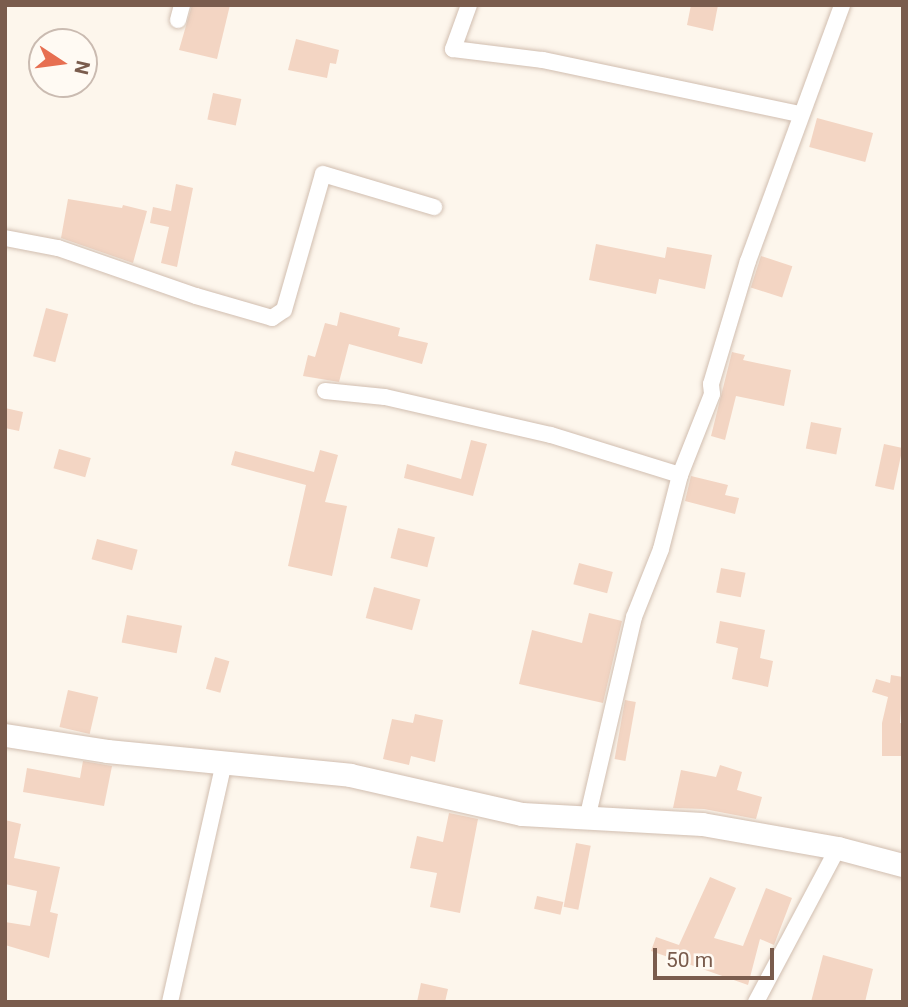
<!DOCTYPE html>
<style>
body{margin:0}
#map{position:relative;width:908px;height:1007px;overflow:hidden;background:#fdf6ec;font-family:Roboto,sans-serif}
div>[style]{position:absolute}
.building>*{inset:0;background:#f3d5c3;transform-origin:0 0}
.roads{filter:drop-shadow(0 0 2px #d1beb0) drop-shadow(0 0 2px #d1beb0)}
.street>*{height:16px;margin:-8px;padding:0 8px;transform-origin:8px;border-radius:8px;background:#fff}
.secondary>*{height:23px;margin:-11.5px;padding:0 11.5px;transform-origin:11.5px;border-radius:11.5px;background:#fff}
span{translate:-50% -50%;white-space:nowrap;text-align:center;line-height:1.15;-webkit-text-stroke:6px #fffaf3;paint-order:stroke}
.frame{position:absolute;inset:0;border:7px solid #7a5c4d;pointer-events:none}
.north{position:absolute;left:28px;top:28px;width:70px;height:70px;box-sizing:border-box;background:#fffaf3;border:2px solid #cabbb1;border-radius:50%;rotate:103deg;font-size:19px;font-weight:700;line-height:28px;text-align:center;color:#7a5c4d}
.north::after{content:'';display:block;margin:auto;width:24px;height:32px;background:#e76f51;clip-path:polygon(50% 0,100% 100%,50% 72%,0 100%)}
.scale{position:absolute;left:653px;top:948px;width:121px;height:32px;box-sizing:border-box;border:4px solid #7a5c4d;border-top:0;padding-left:9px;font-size:21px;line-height:24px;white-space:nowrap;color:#7a5c4d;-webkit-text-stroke:5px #fffaf3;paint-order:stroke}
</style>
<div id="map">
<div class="building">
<div style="clip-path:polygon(192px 5px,230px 5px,217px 59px,179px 50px)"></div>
<div style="clip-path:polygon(691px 5px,718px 5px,713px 31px,687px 25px)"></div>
<div style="clip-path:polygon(296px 39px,339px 50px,336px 64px,330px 63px,327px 78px,288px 70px)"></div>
<div style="left:213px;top:93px;width:29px;height:27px;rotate:12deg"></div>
<div style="left:817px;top:118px;width:58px;height:30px;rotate:15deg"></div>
<div style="clip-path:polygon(176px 184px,193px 188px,177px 267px,161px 263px,169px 227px,150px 223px,153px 207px,171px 211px)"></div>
<div style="clip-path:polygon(68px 199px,122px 208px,123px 205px,147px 211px,133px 263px,61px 238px)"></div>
<div style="clip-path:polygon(596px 244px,665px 258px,667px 247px,712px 255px,705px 289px,659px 279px,656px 294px,589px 280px)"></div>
<div style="left:761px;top:256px;width:33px;height:33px;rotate:18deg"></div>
<div style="left:46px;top:308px;width:23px;height:50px;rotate:15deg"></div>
<div style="clip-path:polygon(340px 312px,400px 328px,398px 336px,428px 343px,422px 364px,349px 344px,339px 382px,303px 376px,308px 355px,315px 357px,325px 323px,337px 326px)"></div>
<div style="clip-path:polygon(732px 352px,745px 355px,743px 360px,791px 370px,784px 406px,736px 396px,725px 440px,711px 436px)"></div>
<div style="clip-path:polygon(5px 408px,23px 412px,19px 431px,5px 428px)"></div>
<div style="left:811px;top:422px;width:31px;height:27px;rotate:11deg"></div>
<div style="clip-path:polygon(471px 440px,487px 444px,473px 496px,404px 478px,407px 464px,461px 479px)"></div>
<div style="left:884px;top:444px;width:19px;height:43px;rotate:12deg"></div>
<div style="left:59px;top:449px;width:33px;height:20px;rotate:16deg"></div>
<div style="clip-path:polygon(320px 450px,338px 455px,325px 502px,347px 506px,332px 576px,288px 566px,306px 485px,231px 465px,235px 451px,314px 472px)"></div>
<div style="clip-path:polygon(691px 476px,728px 485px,725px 495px,739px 498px,735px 514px,685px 501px)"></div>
<div style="left:398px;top:528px;width:38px;height:31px;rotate:14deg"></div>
<div style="left:97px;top:539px;width:42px;height:21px;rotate:15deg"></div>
<div style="left:579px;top:563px;width:35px;height:22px;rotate:15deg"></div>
<div style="left:721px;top:568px;width:25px;height:25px;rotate:11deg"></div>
<div style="left:374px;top:587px;width:48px;height:32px;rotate:15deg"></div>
<div style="clip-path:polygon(589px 613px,622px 621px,603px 703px,519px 684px,532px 630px,582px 643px)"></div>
<div style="left:127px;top:615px;width:56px;height:28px;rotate:11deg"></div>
<div style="clip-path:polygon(720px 621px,765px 630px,760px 658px,773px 661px,768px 687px,732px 679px,738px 648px,716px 643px)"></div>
<div style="left:215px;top:657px;width:15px;height:33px;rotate:16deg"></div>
<div style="clip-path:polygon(891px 675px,903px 677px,900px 723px,903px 723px,903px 756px,882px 756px,882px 723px,888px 697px,872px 692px,876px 679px,890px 683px)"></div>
<div style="left:68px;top:690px;width:31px;height:38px;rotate:13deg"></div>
<div style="left:625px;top:700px;width:11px;height:60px;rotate:10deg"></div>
<div style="clip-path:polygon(415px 714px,443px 720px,435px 762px,411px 756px,409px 765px,383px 759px,392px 719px,413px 723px)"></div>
<div style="clip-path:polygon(83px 761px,112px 766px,104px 806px,23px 792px,27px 768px,80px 778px)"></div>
<div style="clip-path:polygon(720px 765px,742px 772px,737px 790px,762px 797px,756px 819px,704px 809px,673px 808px,681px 770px,716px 777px)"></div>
<div style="clip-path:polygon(449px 813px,478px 819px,460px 913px,430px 907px,437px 873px,410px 868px,417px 836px,443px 842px)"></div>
<div style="clip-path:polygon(5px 820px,21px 824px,14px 858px,60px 867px,50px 912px,58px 914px,49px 958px,5px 945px,5px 922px,30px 926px,37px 891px,5px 884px)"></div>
<div style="left:576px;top:843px;width:15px;height:65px;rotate:11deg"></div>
<div style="clip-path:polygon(710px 877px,736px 888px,714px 938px,743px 946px,766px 888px,792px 898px,774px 945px,760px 939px,748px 985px,651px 951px,656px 937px,679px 945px)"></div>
<div style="left:537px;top:896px;width:27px;height:13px;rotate:13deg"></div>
<div style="clip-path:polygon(823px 955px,873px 969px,865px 1002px,811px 1002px)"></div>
<div style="clip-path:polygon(421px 983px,448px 989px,445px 1002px,417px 1002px)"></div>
</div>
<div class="roads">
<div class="street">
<div style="left:469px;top:5px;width:47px;rotate:110deg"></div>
<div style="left:453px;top:49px;width:91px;rotate:7deg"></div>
<div style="left:543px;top:60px;width:263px;rotate:11.9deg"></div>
<div style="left:178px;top:20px;width:16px;rotate:-75deg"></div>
<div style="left:5px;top:238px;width:54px;rotate:10.7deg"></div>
<div style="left:58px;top:248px;width:146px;rotate:19.2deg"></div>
<div style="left:196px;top:296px;width:79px;rotate:16.1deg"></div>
<div style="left:272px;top:318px;width:14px;rotate:-34deg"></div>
<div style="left:284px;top:310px;width:141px;rotate:-74deg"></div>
<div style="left:323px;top:174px;width:116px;rotate:16.6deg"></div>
<div style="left:325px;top:391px;width:60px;rotate:5.7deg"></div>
<div style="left:385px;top:397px;width:170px;rotate:12.9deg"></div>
<div style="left:551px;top:435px;width:135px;rotate:17.2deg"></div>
<div style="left:587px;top:819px;width:207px;rotate:-76.9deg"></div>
<div style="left:634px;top:617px;width:73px;rotate:-68.3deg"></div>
<div style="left:661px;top:549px;width:76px;rotate:-75.6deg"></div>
<div style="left:680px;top:475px;width:87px;rotate:-68.4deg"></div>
<div style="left:712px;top:394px;width:10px;rotate:-96deg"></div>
<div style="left:711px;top:384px;width:128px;rotate:-73.3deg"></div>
<div style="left:748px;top:261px;width:273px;rotate:-69.8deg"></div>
<div style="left:170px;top:1002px;width:246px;rotate:-77.3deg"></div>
<div style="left:756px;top:1002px;width:174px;rotate:-62deg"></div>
</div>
<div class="secondary">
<div style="left:5px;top:735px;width:103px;rotate:8.9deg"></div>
<div style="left:107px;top:751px;width:244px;rotate:5.6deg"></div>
<div style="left:350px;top:775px;width:176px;rotate:12.8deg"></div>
<div style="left:522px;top:814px;width:180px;rotate:3.2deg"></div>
<div style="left:702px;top:824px;width:138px;rotate:10deg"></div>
<div style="left:838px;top:848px;width:67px;rotate:14.7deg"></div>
</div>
</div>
<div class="frame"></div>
<div class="north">N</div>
<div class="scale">50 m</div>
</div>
